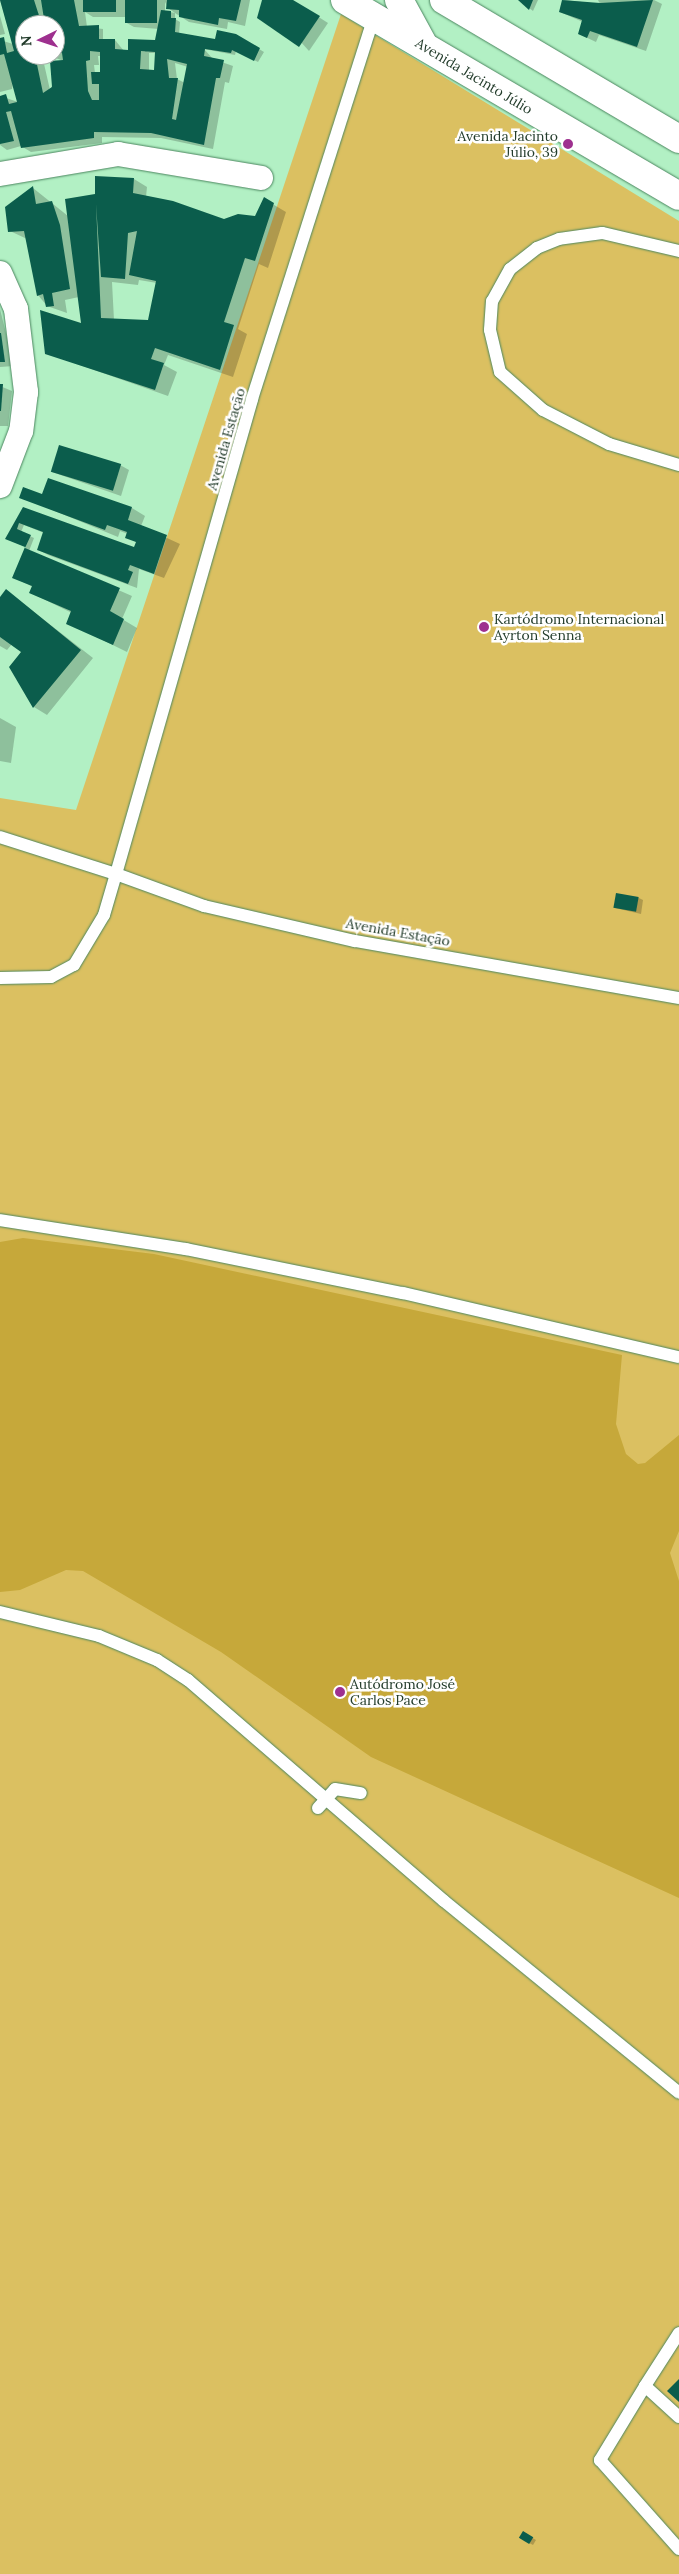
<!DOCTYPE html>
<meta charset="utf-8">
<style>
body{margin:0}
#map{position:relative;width:679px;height:2574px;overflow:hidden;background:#b2f0c4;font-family:Lora,serif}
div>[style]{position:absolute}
.green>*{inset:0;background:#dbc061}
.forest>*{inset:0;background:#c6a83a}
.shadow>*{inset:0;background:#0003}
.building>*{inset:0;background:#0b5d4c;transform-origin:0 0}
.roads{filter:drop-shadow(0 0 1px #4b865f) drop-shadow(0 0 1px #4b865f)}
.lane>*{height:12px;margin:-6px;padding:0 6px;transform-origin:6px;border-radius:6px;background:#fff}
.street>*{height:24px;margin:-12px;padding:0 12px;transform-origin:12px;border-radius:12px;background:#fff}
.secondary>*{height:28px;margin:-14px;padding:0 14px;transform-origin:14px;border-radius:14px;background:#fff}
.dots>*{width:14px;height:14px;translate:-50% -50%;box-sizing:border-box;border:2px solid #fff;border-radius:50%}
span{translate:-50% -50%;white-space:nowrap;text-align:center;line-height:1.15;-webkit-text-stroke:5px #fff;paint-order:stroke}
.street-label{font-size:14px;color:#233c2b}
.poi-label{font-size:14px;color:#233c2b}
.right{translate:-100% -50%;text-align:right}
.left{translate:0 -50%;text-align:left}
.north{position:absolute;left:15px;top:15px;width:50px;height:50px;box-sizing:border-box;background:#fff;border:1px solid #a7b1aa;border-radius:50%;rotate:266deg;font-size:14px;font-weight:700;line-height:20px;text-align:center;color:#233c2b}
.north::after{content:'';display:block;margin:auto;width:18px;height:22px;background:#9e308f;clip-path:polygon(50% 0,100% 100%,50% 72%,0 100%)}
</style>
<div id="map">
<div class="green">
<div style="clip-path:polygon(341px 14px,679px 221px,679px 2574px,0 2574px,0 798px,76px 810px)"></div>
</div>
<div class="forest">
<div style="clip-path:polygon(23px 1238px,154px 1254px,622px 1355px,616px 1424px,626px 1454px,638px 1464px,645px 1463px,679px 1435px,679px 1531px,670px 1553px,679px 1581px,679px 1898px,371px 1757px,221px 1652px,83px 1571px,66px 1570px,20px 1590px,0 1592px,0 1242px)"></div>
</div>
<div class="shadow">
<div style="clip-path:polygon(evenodd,0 0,250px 0,245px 26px,228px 22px,227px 29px,189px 22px,175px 13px,175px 19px,180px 22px,179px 34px,216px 41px,236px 35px,264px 52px,258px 62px,236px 51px,235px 55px,204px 49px,213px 59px,233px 66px,229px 83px,225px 82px,213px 149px,161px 138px,102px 137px,102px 143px,31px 152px,21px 146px,7px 150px,0 145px,0 96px,18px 102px,13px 83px,12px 89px,0 92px,0 40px,13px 44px,0 0,165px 2px,168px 8px,175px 13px,165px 11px,165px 2px,0 0,85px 12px,93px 17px,125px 17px,125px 22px,134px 27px,159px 29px,156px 41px,124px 51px,115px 40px,103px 41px,103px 29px,87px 27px,85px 12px,0 0,25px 25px,55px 25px,55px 55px,47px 55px,64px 61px,50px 90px,42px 55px,25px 55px,25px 25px,0 0,149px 53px,156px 53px,155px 71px,149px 71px,149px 53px,0 0,98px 56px,101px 56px,101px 73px,95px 73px,94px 65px,99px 65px,98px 56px,0 0,175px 63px,188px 67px,185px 83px,177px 79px,175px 63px)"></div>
<div style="clip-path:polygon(263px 0,292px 0,328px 23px,309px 51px)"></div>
<div style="clip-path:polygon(519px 0,538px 0,533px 11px)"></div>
<div style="clip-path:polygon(564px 0,600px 4px,598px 0,654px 0,662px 4px,646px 51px,599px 35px,596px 42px,579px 34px,583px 22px,560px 12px)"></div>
<div style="clip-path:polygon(0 16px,5px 34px,0 35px)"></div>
<div style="clip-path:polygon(evenodd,134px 179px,147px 187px,146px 197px,224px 221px,256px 218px,264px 199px,286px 212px,268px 268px,259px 264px,238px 329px,247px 334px,233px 377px,168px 355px,164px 365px,177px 372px,168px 396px,46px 353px,82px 325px,79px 297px,65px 300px,67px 313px,47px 306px,38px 295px,27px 239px,10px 231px,33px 188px,68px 216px,97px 195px,134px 179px,139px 280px,157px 283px,149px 322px,114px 320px,112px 282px,138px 285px,139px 280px)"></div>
<div style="clip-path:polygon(0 309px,14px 366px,0 367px)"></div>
<div style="clip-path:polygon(0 386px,12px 391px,8px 426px,0 426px)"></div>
<div style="clip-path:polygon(120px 465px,129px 470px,121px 496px,52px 472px)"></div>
<div style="clip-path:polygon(49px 479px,132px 508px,145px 516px,141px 526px,180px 544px,164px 578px,139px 569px,137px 588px,48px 555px,39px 550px,44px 533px,24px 525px,21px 532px,34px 538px,29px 551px,132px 596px,122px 619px,137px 628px,127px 652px,68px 623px,72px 613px,31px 593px,33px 587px,13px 577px,26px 547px,7px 539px,24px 508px,135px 549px,137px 543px,128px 534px,120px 531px,118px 537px,21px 497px,43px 496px)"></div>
<div style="clip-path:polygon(7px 591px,93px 658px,47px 715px,34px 707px,23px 652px,12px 644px,7px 650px,0 646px,0 599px)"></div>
<div style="clip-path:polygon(0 718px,16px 727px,11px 763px,0 761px)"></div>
<div style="clip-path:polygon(639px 898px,643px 900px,641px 914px,615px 908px)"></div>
<div style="clip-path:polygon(524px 2533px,536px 2540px,533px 2545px,520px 2538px)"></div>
</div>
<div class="building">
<div style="clip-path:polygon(evenodd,0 0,34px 0,42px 25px,25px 25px,25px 55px,35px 55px,43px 93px,52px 87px,50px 61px,63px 60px,62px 53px,55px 54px,55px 31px,61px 26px,45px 25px,41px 0,74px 0,79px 26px,99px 25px,99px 39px,115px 39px,115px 49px,128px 50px,128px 39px,155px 40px,161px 10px,171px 11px,171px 18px,176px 18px,175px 32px,215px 39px,217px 30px,236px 34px,260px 48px,254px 61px,232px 50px,231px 53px,205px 49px,204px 56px,224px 60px,220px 78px,216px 78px,204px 145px,151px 133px,94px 132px,94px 138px,21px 148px,11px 111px,6px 112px,14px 141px,0 144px,0 96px,6px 94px,9px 104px,17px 102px,4px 54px,0 55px,0 38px,4px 37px,7px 53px,14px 51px,0 0,90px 51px,100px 52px,100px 72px,91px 72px,92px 84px,99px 84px,99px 100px,92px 100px,88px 91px,86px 61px,90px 60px,90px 51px,0 0,141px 51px,155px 52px,154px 70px,140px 69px,141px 51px,0 0,167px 59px,187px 64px,176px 120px,172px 119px,178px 78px,169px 78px,167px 59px)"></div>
<div style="left:83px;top:0;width:33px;height:12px"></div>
<div style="left:125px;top:0;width:32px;height:23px"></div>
<div style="clip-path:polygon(167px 0,241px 0,236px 21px,219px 18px,218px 25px,179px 17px,179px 10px,166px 9px)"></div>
<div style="clip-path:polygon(262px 0,293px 0,320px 16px,299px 47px,257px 18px)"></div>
<div style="clip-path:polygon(518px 0,533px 0,529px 10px)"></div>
<div style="clip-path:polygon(562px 0,600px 3px,653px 0,637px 47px,590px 31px,587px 38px,578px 34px,582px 20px,559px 12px)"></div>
<div style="clip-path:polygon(evenodd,95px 176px,134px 178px,133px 193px,173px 201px,224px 219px,238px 214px,255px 216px,264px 197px,274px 203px,255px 261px,245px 258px,224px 322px,234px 325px,220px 370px,155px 348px,151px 359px,164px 363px,155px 390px,45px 354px,40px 310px,81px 323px,65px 199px,95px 194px,95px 176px,96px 204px,101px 277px,125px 279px,128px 233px,137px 231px,129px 275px,156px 281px,148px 320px,101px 318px,96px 204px)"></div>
<div style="clip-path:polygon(33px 186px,36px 204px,52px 201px,60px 225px,70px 289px,52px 293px,54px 306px,46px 307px,43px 294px,37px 296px,24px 231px,8px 232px,5px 207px)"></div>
<div style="clip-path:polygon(0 333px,1px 333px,5px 362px,0 362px)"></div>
<div style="clip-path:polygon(0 384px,3px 384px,1px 411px,0 411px)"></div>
<div style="left:59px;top:445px;width:65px;height:28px;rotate:17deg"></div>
<div style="clip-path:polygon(48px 478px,132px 507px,128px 520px,167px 535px,154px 574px,130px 565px,128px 570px,133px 572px,128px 584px,37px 550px,43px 532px,19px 523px,17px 529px,31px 535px,25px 548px,120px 588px,110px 611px,124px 619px,113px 645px,66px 624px,71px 611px,29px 593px,32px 586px,12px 578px,25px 547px,5px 539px,23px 507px,134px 547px,136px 542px,125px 538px,127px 532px,107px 525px,105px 530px,19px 498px,23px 487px,42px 494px)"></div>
<div style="clip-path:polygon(6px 589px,81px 650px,33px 708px,9px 667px,21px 652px,0 637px,0 597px)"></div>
<div style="left:616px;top:893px;width:23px;height:15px;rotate:10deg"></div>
<div style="clip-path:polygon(679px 2379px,679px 2402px,667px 2391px)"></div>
<div style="left:523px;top:2531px;width:12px;height:8px;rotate:31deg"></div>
</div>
<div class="roads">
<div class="lane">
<div style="left:679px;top:251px;width:79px;rotate:-166.8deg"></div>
<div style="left:602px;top:233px;width:43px;rotate:172.1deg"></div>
<div style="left:559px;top:239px;width:24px;rotate:158deg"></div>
<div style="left:537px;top:248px;width:34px;rotate:142deg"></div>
<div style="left:510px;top:269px;width:37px;rotate:119deg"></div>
<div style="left:492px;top:301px;width:29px;rotate:94deg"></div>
<div style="left:490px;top:330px;width:43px;rotate:76.6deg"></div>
<div style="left:500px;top:372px;width:57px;rotate:41.5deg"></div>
<div style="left:543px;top:410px;width:74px;rotate:27.3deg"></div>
<div style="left:609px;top:444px;width:73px;rotate:16.7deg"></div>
<div style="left:0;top:837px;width:122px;rotate:17.7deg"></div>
<div style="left:116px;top:874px;width:494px;rotate:-74deg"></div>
<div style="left:252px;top:399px;width:402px;rotate:-72.3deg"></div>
<div style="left:0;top:978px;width:51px;rotate:-1.1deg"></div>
<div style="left:51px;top:977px;width:26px;rotate:-28deg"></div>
<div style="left:74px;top:965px;width:58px;rotate:-59deg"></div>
<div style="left:104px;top:915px;width:43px;rotate:-73.7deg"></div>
<div style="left:116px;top:874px;width:94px;rotate:20deg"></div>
<div style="left:204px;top:906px;width:155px;rotate:13.1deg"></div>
<div style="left:355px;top:941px;width:329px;rotate:10deg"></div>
<div style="left:0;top:1220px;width:188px;rotate:8.9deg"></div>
<div style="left:186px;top:1249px;width:221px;rotate:11.5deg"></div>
<div style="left:403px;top:1293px;width:283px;rotate:13.1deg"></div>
<div style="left:0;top:1612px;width:102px;rotate:13.6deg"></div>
<div style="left:99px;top:1636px;width:63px;rotate:22.5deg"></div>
<div style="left:157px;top:1660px;width:37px;rotate:33deg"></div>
<div style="left:188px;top:1680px;width:338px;rotate:40.8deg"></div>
<div style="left:444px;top:1901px;width:303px;rotate:39.2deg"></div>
<div style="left:318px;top:1808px;width:25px;rotate:-48deg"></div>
<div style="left:335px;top:1789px;width:26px;rotate:9deg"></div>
<div style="left:679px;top:2333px;width:63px;rotate:122.7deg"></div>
<div style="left:645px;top:2386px;width:46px;rotate:42.4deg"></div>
<div style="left:645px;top:2386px;width:87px;rotate:121.3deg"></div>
<div style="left:600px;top:2460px;width:119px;rotate:48.4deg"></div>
</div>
<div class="street">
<div style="left:0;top:174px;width:120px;rotate:-9.6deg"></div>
<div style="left:118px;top:154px;width:145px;rotate:9.5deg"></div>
<div style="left:0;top:273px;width:39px;rotate:66deg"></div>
<div style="left:16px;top:309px;width:84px;rotate:83.1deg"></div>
<div style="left:26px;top:392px;width:39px;rotate:97deg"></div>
<div style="left:21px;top:431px;width:59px;rotate:110.9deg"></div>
</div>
<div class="secondary">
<div style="left:345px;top:0;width:387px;rotate:30.4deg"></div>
<div style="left:399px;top:0;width:48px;rotate:61.3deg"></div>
<div style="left:444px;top:0;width:273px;rotate:30.6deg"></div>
</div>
</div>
<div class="dots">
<div style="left:568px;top:144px;background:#9e308f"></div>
<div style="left:484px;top:627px;background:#9e308f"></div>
<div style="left:340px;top:1692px;background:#9e308f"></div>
</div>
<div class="street-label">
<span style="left:474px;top:76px;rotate:31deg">Avenida Jacinto Júlio</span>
<span style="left:226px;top:439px;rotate:-74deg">Avenida Estação</span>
<span style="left:398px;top:932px;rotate:10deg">Avenida Estação</span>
</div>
<div class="poi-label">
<span class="right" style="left:558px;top:144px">Avenida Jacinto<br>Júlio, 39</span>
<span class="left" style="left:494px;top:627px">Kartódromo Internacional<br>Ayrton Senna</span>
<span class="left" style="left:350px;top:1692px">Autódromo José<br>Carlos Pace</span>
</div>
<div class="north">N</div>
</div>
